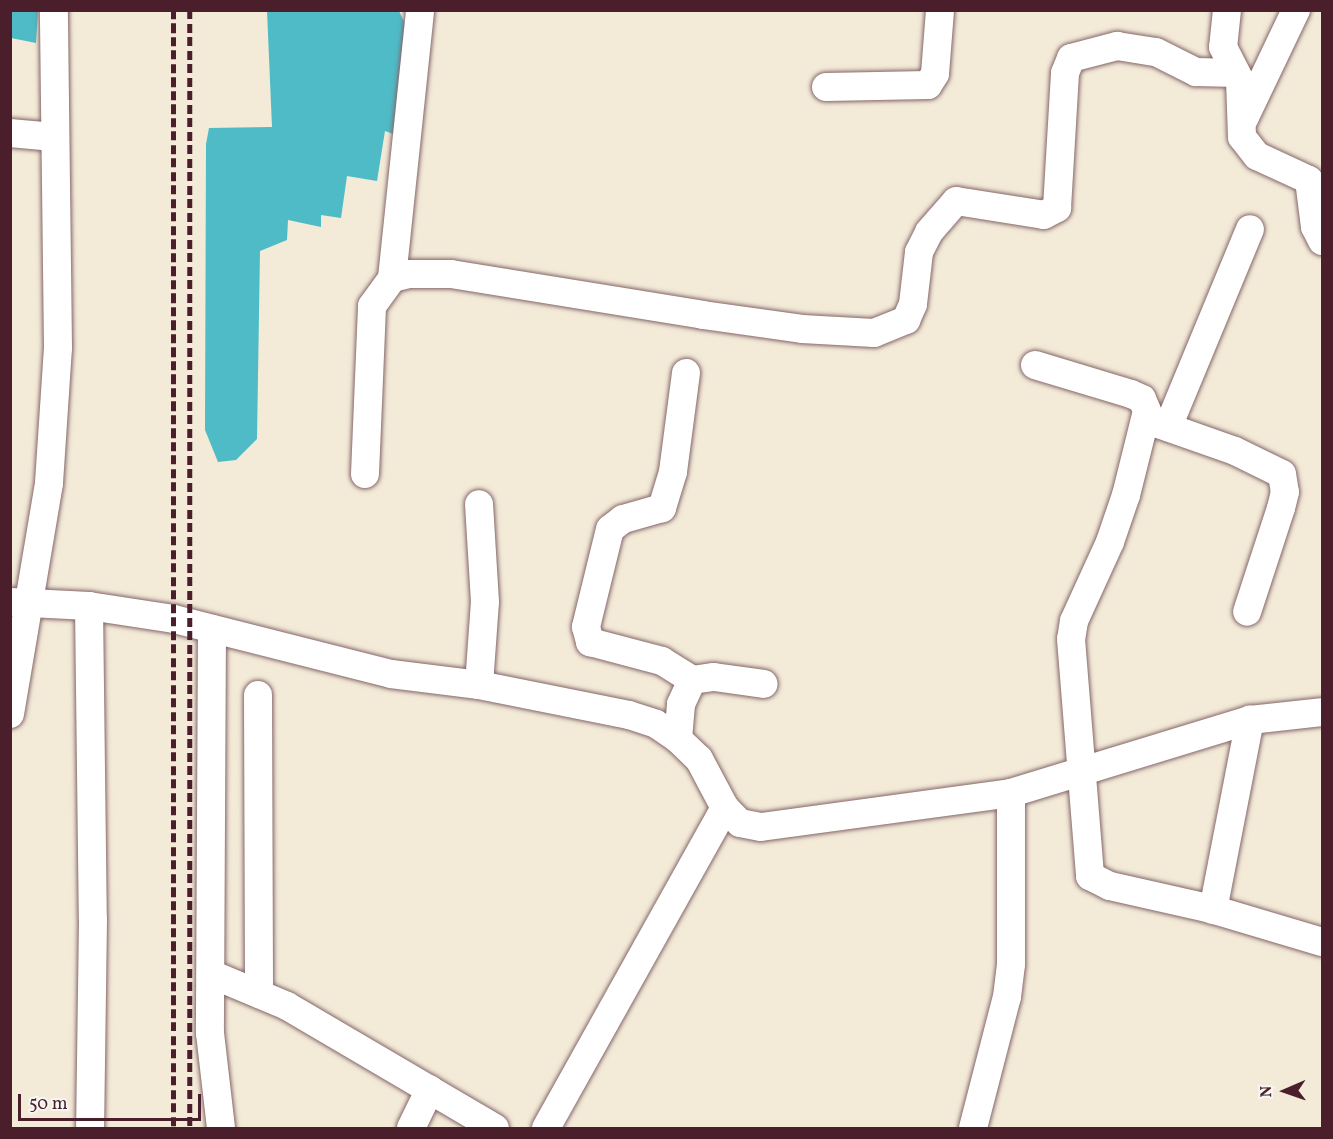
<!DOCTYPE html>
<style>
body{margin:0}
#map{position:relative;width:1333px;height:1139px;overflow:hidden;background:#f3ead8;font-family:Vollkorn,serif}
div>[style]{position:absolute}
.water>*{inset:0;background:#4ebbc7}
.roads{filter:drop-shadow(0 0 2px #856668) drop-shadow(0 0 2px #856668)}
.minor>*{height:28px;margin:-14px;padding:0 14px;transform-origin:14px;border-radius:14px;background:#fff}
.rail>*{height:4.5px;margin-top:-2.25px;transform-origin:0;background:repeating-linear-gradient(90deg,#4a1f2b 0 9px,transparent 0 13.5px)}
span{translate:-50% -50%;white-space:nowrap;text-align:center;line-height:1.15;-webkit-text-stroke:4.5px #f6f6f2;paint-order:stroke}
.frame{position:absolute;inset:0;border:12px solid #4a1f2b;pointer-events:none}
.north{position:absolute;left:1255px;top:1061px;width:60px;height:60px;-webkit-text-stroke:4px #f6f6f2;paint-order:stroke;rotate:268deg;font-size:16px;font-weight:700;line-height:24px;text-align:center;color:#4a1f2b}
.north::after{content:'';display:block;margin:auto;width:21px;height:27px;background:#4a1f2b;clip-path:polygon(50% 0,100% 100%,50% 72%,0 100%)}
.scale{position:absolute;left:18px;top:1094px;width:183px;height:27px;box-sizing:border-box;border:3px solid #4a1f2b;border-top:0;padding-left:8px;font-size:18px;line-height:21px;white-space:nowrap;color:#4a1f2b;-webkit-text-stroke:4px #f6f6f2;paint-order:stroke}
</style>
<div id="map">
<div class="water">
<div style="clip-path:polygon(11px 10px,38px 11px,36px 43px,11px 38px)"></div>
<div style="clip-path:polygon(267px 11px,399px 11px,424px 63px,396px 135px,385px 131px,377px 181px,347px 176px,341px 218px,321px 215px,321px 227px,288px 220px,287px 240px,260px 251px,257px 439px,236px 460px,218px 462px,205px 430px,206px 144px,209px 128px,272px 127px)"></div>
</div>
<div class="roads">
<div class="minor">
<div style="left:1227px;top:10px;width:37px;rotate:96deg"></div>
<div style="left:1223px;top:47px;width:37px;rotate:63deg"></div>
<div style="left:1240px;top:80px;width:57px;rotate:88deg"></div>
<div style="left:1242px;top:137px;width:24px;rotate:52deg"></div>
<div style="left:1257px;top:156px;width:57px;rotate:24.8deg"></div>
<div style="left:1309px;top:180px;width:47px;rotate:82.7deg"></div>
<div style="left:1315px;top:227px;width:16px;rotate:63deg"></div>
<div style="left:826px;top:87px;width:102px;rotate:-1.1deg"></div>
<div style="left:928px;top:85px;width:13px;rotate:-58deg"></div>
<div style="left:935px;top:74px;width:64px;rotate:-85.5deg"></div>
<div style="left:1244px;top:119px;width:121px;rotate:-64.5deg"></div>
<div style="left:10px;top:133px;width:44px;rotate:5.2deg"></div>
<div style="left:392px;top:278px;width:269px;rotate:-84deg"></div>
<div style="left:1035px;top:365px;width:100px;rotate:16.8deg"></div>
<div style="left:1131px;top:394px;width:12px;rotate:24deg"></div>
<div style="left:1142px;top:399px;width:13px;rotate:67deg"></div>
<div style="left:1147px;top:411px;width:87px;rotate:104deg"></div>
<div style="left:1126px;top:495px;width:50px;rotate:108.8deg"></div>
<div style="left:1110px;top:542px;width:87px;rotate:114.5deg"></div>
<div style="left:1074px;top:621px;width:18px;rotate:99deg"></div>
<div style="left:1071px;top:639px;width:238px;rotate:85.4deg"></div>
<div style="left:1090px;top:876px;width:22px;rotate:27deg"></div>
<div style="left:1110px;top:886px;width:100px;rotate:12.7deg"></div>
<div style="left:1208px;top:908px;width:119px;rotate:16.6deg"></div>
<div style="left:686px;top:373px;width:100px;rotate:97.5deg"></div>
<div style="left:673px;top:472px;width:38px;rotate:107deg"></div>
<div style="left:662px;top:508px;width:41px;rotate:164.2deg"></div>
<div style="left:623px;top:519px;width:16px;rotate:142deg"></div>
<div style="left:610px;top:529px;width:101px;rotate:103.8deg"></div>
<div style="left:586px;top:627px;width:16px;rotate:75deg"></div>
<div style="left:590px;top:642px;width:74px;rotate:14.8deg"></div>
<div style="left:662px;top:661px;width:36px;rotate:32deg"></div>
<div style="left:1147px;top:420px;width:93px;rotate:19.4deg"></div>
<div style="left:1235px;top:451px;width:52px;rotate:26.1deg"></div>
<div style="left:1282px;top:474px;width:18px;rotate:81deg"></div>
<div style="left:1285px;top:492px;width:16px;rotate:104deg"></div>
<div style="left:1281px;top:508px;width:109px;rotate:108.1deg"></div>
<div style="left:1168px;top:427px;width:214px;rotate:-67.5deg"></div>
<div style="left:365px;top:474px;width:168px;rotate:-87.6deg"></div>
<div style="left:372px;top:306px;width:34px;rotate:-54deg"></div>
<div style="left:392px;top:278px;width:17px;rotate:-13deg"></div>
<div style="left:409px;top:274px;width:42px"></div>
<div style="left:451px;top:274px;width:255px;rotate:9.2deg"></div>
<div style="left:703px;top:315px;width:100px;rotate:8deg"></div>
<div style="left:802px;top:329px;width:72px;rotate:3.2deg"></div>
<div style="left:874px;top:333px;width:35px;rotate:-22deg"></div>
<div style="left:906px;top:320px;width:17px;rotate:-66deg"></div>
<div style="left:913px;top:304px;width:52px;rotate:-83.4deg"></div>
<div style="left:919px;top:252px;width:22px;rotate:-63deg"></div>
<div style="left:929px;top:232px;width:41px;rotate:-48.9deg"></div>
<div style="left:956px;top:201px;width:89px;rotate:9deg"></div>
<div style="left:1044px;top:215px;width:15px;rotate:-28deg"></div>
<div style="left:1057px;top:208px;width:135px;rotate:-86.6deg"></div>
<div style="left:1065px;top:73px;width:16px;rotate:-68deg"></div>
<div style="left:1071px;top:58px;width:48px;rotate:-14.6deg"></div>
<div style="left:1117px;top:46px;width:39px;rotate:9deg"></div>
<div style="left:1156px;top:52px;width:45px;rotate:26.6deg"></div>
<div style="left:1196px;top:72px;width:40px;rotate:1.4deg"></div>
<div style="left:10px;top:602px;width:79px;rotate:2.9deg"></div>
<div style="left:89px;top:606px;width:86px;rotate:8.7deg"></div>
<div style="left:174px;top:619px;width:224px;rotate:14.2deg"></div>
<div style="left:391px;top:674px;width:89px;rotate:7.1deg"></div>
<div style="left:479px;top:685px;width:153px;rotate:11.3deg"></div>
<div style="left:629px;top:715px;width:28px;rotate:18deg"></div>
<div style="left:656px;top:724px;width:27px;rotate:34deg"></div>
<div style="left:678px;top:739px;width:29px;rotate:44deg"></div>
<div style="left:699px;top:759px;width:55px;rotate:62deg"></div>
<div style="left:725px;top:808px;width:21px;rotate:45deg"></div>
<div style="left:740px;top:823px;width:21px;rotate:11deg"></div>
<div style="left:761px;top:827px;width:252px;rotate:-7.7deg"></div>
<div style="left:1011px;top:793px;width:250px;rotate:-17deg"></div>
<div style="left:1250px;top:720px;width:72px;rotate:-6.3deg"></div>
<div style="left:89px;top:606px;width:313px;rotate:89.3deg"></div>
<div style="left:93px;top:919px;width:209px;rotate:90.8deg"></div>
<div style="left:212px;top:629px;width:404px;rotate:90.3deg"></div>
<div style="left:210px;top:1033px;width:96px;rotate:83.4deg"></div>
<div style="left:479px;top:685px;width:83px;rotate:-85.9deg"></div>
<div style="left:485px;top:602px;width:98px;rotate:-93.5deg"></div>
<div style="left:258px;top:695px;width:299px;rotate:89.8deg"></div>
<div style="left:10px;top:714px;width:234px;rotate:-80.4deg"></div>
<div style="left:49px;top:483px;width:135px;rotate:-86.2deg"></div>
<div style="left:58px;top:348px;width:338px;rotate:-90.7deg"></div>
<div style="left:678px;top:739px;width:35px;rotate:-85deg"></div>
<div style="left:681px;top:704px;width:26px;rotate:-65deg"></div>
<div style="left:692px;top:680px;width:22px;rotate:-8deg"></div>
<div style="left:714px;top:677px;width:50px;rotate:8deg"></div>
<div style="left:1213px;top:910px;width:194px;rotate:-79deg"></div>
<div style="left:211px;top:974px;width:82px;rotate:22.8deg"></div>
<div style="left:287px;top:1006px;width:241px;rotate:30.4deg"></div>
<div style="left:411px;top:1128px;width:43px;rotate:-64deg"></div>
<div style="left:546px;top:1128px;width:367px;rotate:-60.8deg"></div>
<div style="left:973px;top:1128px;width:135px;rotate:-75.5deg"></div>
<div style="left:1007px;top:997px;width:33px;rotate:-83deg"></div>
<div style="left:1011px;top:964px;width:171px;rotate:-90deg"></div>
</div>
</div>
<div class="rail">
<div style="left:174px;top:10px;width:1118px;rotate:90deg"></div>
<div style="left:190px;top:10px;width:1118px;rotate:90deg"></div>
</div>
<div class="frame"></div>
<div class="north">N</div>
<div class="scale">50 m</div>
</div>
